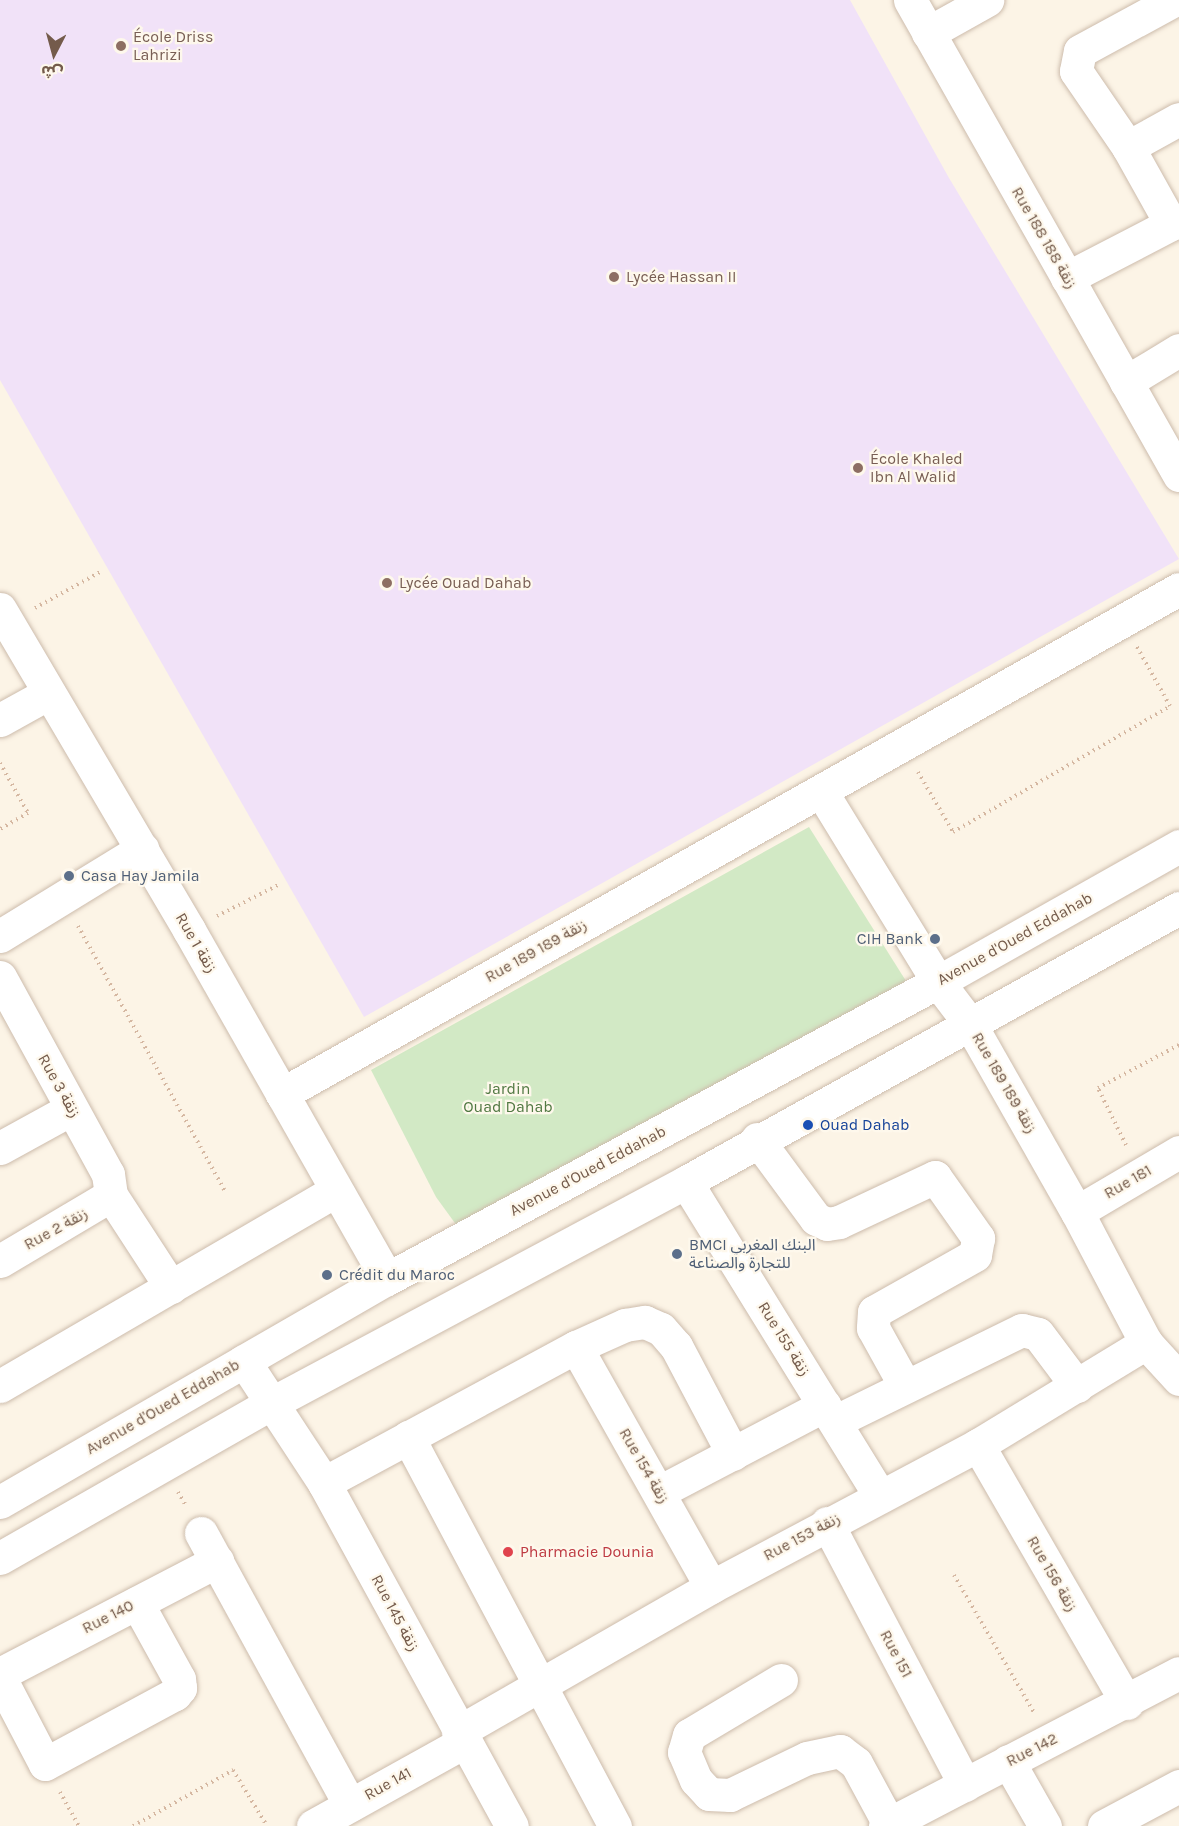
<!DOCTYPE html>
<meta charset="utf-8">
<style>
body{margin:0}
#map{position:relative;width:1179px;height:1826px;overflow:hidden;background:#fcf4e6;font-family:Karla,"Noto Sans Arabic",sans-serif}
div>[style]{position:absolute}
.education>*{inset:0;background:#f1e2f8}
.green>*{inset:0;background:#d2e9c5}
.path>*{height:4px;margin-top:-2px;transform-origin:0;background:repeating-linear-gradient(90deg,#d5b7a1 0 1.5px,transparent 0 6px)}
.roads{filter:drop-shadow(0 0 2px #cdbcac) drop-shadow(0 0 2px #cdbcac)}
.minor>*{height:33px;margin:-16.5px;padding:0 16.5px;transform-origin:16.5px;border-radius:16.5px;background:#fff}
.dots>*{width:16px;height:16px;translate:-50% -50%;box-sizing:border-box;border:3px solid #fef8ec;border-radius:50%}
span{translate:-50% -50%;white-space:nowrap;text-align:center;line-height:1.15;-webkit-text-stroke:4.5px #fef8ec;paint-order:stroke}
.education-label{font-size:16px;color:#785e54}
.left{translate:0 -50%;text-align:left}
.street-label{font-size:16px;color:#745b4b}
.service-label{font-size:16px;color:#4e5e75}
.right{translate:-100% -50%;text-align:right}
.park-label{font-size:16px;color:#527943}
.transit-label{font-size:16px;color:#164399}
.health-label{font-size:16px;color:#be3a42}
.north{position:absolute;left:24px;top:24px;width:60px;height:60px;-webkit-text-stroke:4px #fef8ec;paint-order:stroke;rotate:186deg;font-size:16px;font-weight:700;line-height:24px;text-align:center;color:#745b4b}
.north::after{content:'';display:block;margin:auto;width:21px;height:27px;background:#745b4b;clip-path:polygon(50% 0,100% 100%,50% 72%,0 100%)}
</style>
<div id="map">
<div class="education">
<div style="clip-path:polygon(0 0,850px 0,949px 178px,1179px 559px,364px 1017px,0 380px)"></div>
</div>
<div class="green">
<div style="clip-path:polygon(809px 827px,906px 981px,460px 1230px,436px 1197px,371px 1070px)"></div>
</div>
<div class="path">
<div style="left:35px;top:608px;width:77px;rotate:-28.9deg"></div>
<div style="left:0;top:763px;width:57px;rotate:60.8deg"></div>
<div style="left:28px;top:813px;width:32px;rotate:150deg"></div>
<div style="left:918px;top:772px;width:69px;rotate:59.7deg"></div>
<div style="left:953px;top:832px;width:251px;rotate:-30.1deg"></div>
<div style="left:1170px;top:706px;width:68px;rotate:-119.2deg"></div>
<div style="left:217px;top:916px;width:68px;rotate:-26.9deg"></div>
<div style="left:78px;top:926px;width:305px;rotate:61deg"></div>
<div style="left:1126px;top:1145px;width:64px;rotate:-116.2deg"></div>
<div style="left:1098px;top:1088px;width:92px;rotate:-28deg"></div>
<div style="left:178px;top:1492px;width:16px;rotate:60deg"></div>
<div style="left:954px;top:1575px;width:161px;rotate:59.8deg"></div>
<div style="left:60px;top:1792px;width:39px;rotate:61deg"></div>
<div style="left:133px;top:1826px;width:115px;rotate:-29.2deg"></div>
<div style="left:233px;top:1770px;width:66px;rotate:58.7deg"></div>
</div>
<div class="roads">
<div class="minor">
<div style="left:910px;top:0;width:546px;rotate:60.48deg"></div>
<div style="left:928px;top:33px;width:68px;rotate:-29.2deg"></div>
<div style="left:1128px;top:147px;width:58px;rotate:-28.8deg"></div>
<div style="left:1067px;top:278px;width:117px;rotate:-27.4deg"></div>
<div style="left:1171px;top:224px;width:88px;rotate:-119.2deg"></div>
<div style="left:1128px;top:147px;width:92px;rotate:-124.4deg"></div>
<div style="left:1076px;top:71px;width:20px;rotate:-79deg"></div>
<div style="left:1080px;top:51px;width:107px;rotate:-28.5deg"></div>
<div style="left:1126px;top:382px;width:62px;rotate:-31.1deg"></div>
<div style="left:0;top:609px;width:373px;rotate:59.5deg"></div>
<div style="left:189px;top:930px;width:401px;rotate:60.4deg"></div>
<div style="left:0;top:720px;width:54px;rotate:-29deg"></div>
<div style="left:821px;top:791px;width:224px;rotate:58.5deg"></div>
<div style="left:938px;top:982px;width:53px;rotate:52.7deg"></div>
<div style="left:970px;top:1024px;width:216px;rotate:60.4deg"></div>
<div style="left:1077px;top:1212px;width:148px;rotate:62.2deg"></div>
<div style="left:1146px;top:1343px;width:49px;rotate:47.5deg"></div>
<div style="left:0;top:936px;width:167px;rotate:-31.5deg"></div>
<div style="left:0;top:977px;width:225px;rotate:61.3deg"></div>
<div style="left:108px;top:1174px;width:21px;rotate:82deg"></div>
<div style="left:282px;top:1094px;width:1029px;rotate:-29.38deg"></div>
<div style="left:757px;top:1139px;width:99px;rotate:53.6deg"></div>
<div style="left:816px;top:1219px;width:12px;rotate:24deg"></div>
<div style="left:827px;top:1224px;width:12px;rotate:-9deg"></div>
<div style="left:839px;top:1222px;width:106px;rotate:-25.1deg"></div>
<div style="left:935px;top:1177px;width:75px;rotate:54.8deg"></div>
<div style="left:978px;top:1238px;width:17px;rotate:100deg"></div>
<div style="left:975px;top:1255px;width:116px;rotate:150.6deg"></div>
<div style="left:874px;top:1312px;width:16px;rotate:94deg"></div>
<div style="left:873px;top:1328px;width:64px;rotate:61deg"></div>
<div style="left:0;top:1148px;width:81px;rotate:-28.8deg"></div>
<div style="left:686px;top:1182px;width:369px;rotate:58.3deg"></div>
<div style="left:111px;top:1195px;width:110px;rotate:56.9deg"></div>
<div style="left:1077px;top:1212px;width:118px;rotate:-30.5deg"></div>
<div style="left:0;top:1261px;width:129px;rotate:-30.7deg"></div>
<div style="left:576px;top:1347px;width:275px;rotate:60.6deg"></div>
<div style="left:244px;top:1361px;width:146px;rotate:56.7deg"></div>
<div style="left:324px;top:1483px;width:391px;rotate:61.3deg"></div>
<div style="left:0;top:1386px;width:388px;rotate:-30.2deg"></div>
<div style="left:836px;top:1421px;width:207px;rotate:-26.1deg"></div>
<div style="left:1022px;top:1330px;width:16px;rotate:14deg"></div>
<div style="left:1038px;top:1334px;width:65px;rotate:53.1deg"></div>
<div style="left:408px;top:1437px;width:441px;rotate:62deg"></div>
<div style="left:978px;top:1445px;width:298px;rotate:60deg"></div>
<div style="left:324px;top:1483px;width:286px;rotate:-28.4deg"></div>
<div style="left:576px;top:1347px;width:54px;rotate:-24.2deg"></div>
<div style="left:625px;top:1325px;width:20px;rotate:-9deg"></div>
<div style="left:645px;top:1322px;width:17px;rotate:24deg"></div>
<div style="left:661px;top:1329px;width:23px;rotate:49deg"></div>
<div style="left:676px;top:1346px;width:122px;rotate:62.2deg"></div>
<div style="left:659px;top:1492px;width:187px;rotate:-27.7deg"></div>
<div style="left:0;top:1502px;width:447px;rotate:-30deg"></div>
<div style="left:387px;top:1279px;width:626px;rotate:-28.33deg"></div>
<div style="left:938px;top:982px;width:277px;rotate:-29.4deg"></div>
<div style="left:827px;top:1523px;width:296px;rotate:62.2deg"></div>
<div style="left:201px;top:1533px;width:310px;rotate:61.3deg"></div>
<div style="left:0;top:1558px;width:315px;rotate:-29.7deg"></div>
<div style="left:274px;top:1402px;width:467px;rotate:-28.1deg"></div>
<div style="left:686px;top:1182px;width:564px;rotate:-29.06deg"></div>
<div style="left:0;top:1674px;width:245px;rotate:-27.5deg"></div>
<div style="left:0;top:1678px;width:97px;rotate:62.4deg"></div>
<div style="left:45px;top:1764px;width:148px;rotate:-28.3deg"></div>
<div style="left:175px;top:1694px;width:8px;rotate:-50deg"></div>
<div style="left:180px;top:1688px;width:9px;rotate:-96deg"></div>
<div style="left:179px;top:1679px;width:87px;rotate:-118.9deg"></div>
<div style="left:781px;top:1680px;width:107px;rotate:149.1deg"></div>
<div style="left:689px;top:1735px;width:18px;rotate:106deg"></div>
<div style="left:684px;top:1752px;width:30px;rotate:67deg"></div>
<div style="left:696px;top:1780px;width:19px;rotate:47deg"></div>
<div style="left:709px;top:1794px;width:21px;rotate:3deg"></div>
<div style="left:730px;top:1795px;width:85px;rotate:-25.7deg"></div>
<div style="left:807px;top:1758px;width:34px;rotate:-12deg"></div>
<div style="left:840px;top:1751px;width:20px;rotate:37deg"></div>
<div style="left:856px;top:1763px;width:69px;rotate:61.6deg"></div>
<div style="left:458px;top:1732px;width:292px;rotate:-29.8deg"></div>
<div style="left:711px;top:1587px;width:302px;rotate:-28deg"></div>
<div style="left:978px;top:1445px;width:197px;rotate:-31.3deg"></div>
<div style="left:1008px;top:1761px;width:75px;rotate:60.4deg"></div>
<div style="left:313px;top:1826px;width:173px;rotate:-29.1deg"></div>
<div style="left:885px;top:1826px;width:331px;rotate:-27.5deg"></div>
<div style="left:1104px;top:1826px;width:85px;rotate:-28.1deg"></div>
</div>
</div>
<div class="dots">
<div style="left:121px;top:46px;background:#8d6e63"></div>
<div style="left:614px;top:277px;background:#8d6e63"></div>
<div style="left:858px;top:468px;background:#8d6e63"></div>
<div style="left:387px;top:583px;background:#8d6e63"></div>
<div style="left:69px;top:876px;background:#5c6f8a"></div>
<div style="left:935px;top:939px;background:#5c6f8a"></div>
<div style="left:808px;top:1125px;background:#1a4fb4"></div>
<div style="left:677px;top:1254px;background:#5c6f8a"></div>
<div style="left:327px;top:1275px;background:#5c6f8a"></div>
<div style="left:508px;top:1552px;background:#e0444e"></div>
</div>
<div class="education-label">
<span class="left" style="left:133px;top:46px">École Driss<br>Lahrizi</span>
<span class="left" style="left:626px;top:277px">Lycée Hassan II</span>
<span class="left" style="left:870px;top:468px">École Khaled<br>Ibn Al Walid</span>
<span class="left" style="left:399px;top:583px">Lycée Ouad Dahab</span>
</div>
<div class="street-label">
<span style="left:1044px;top:238px;rotate:60deg">Rue 188 زنقة 188</span>
<span style="left:1015px;top:939px;rotate:-29deg">Avenue d'Oued Eddahab</span>
<span style="left:196px;top:943px;rotate:60deg">Rue 1 زنقة</span>
<span style="left:536px;top:951px;rotate:-29deg">Rue 189 زنقة 189</span>
<span style="left:1004px;top:1083px;rotate:60deg">Rue 189 زنقة 189</span>
<span style="left:59px;top:1086px;rotate:61deg">Rue 3 زنقة</span>
<span style="left:588px;top:1171px;rotate:-28deg">Avenue d'Oued Eddahab</span>
<span style="left:1128px;top:1182px;rotate:-30deg">Rue 181</span>
<span style="left:56px;top:1229px;rotate:-29deg">Rue 2 زنقة</span>
<span style="left:784px;top:1339px;rotate:58deg">Rue 155 زنقة</span>
<span style="left:163px;top:1407px;rotate:-30deg">Avenue d'Oued Eddahab</span>
<span style="left:644px;top:1466px;rotate:60deg">Rue 154 زنقة</span>
<span style="left:802px;top:1537px;rotate:-28deg">Rue 153 زنقة</span>
<span style="left:1052px;top:1574px;rotate:60deg">Rue 156 زنقة</span>
<span style="left:395px;top:1613px;rotate:62deg">Rue 145 زنقة</span>
<span style="left:108px;top:1617px;rotate:-27deg">Rue 140</span>
<span style="left:896px;top:1654px;rotate:62deg">Rue 151</span>
<span style="left:1032px;top:1750px;rotate:-27deg">Rue 142</span>
<span style="left:388px;top:1784px;rotate:-29deg">Rue 141</span>
</div>
<div class="service-label">
<span class="left" style="left:81px;top:876px">Casa Hay Jamila</span>
<span class="right" style="left:923px;top:939px">CIH Bank</span>
<span class="left" style="left:689px;top:1254px">BMCI البنك المغربي<br>للتجارة والصناعة</span>
<span class="left" style="left:339px;top:1275px">Crédit du Maroc</span>
</div>
<div class="park-label">
<span style="left:508px;top:1098px">Jardin<br>Ouad Dahab</span>
</div>
<div class="transit-label">
<span class="left" style="left:820px;top:1125px">Ouad Dahab</span>
</div>
<div class="health-label">
<span class="left" style="left:520px;top:1552px">Pharmacie Dounia</span>
</div>
<div class="north">ش</div>
</div>
